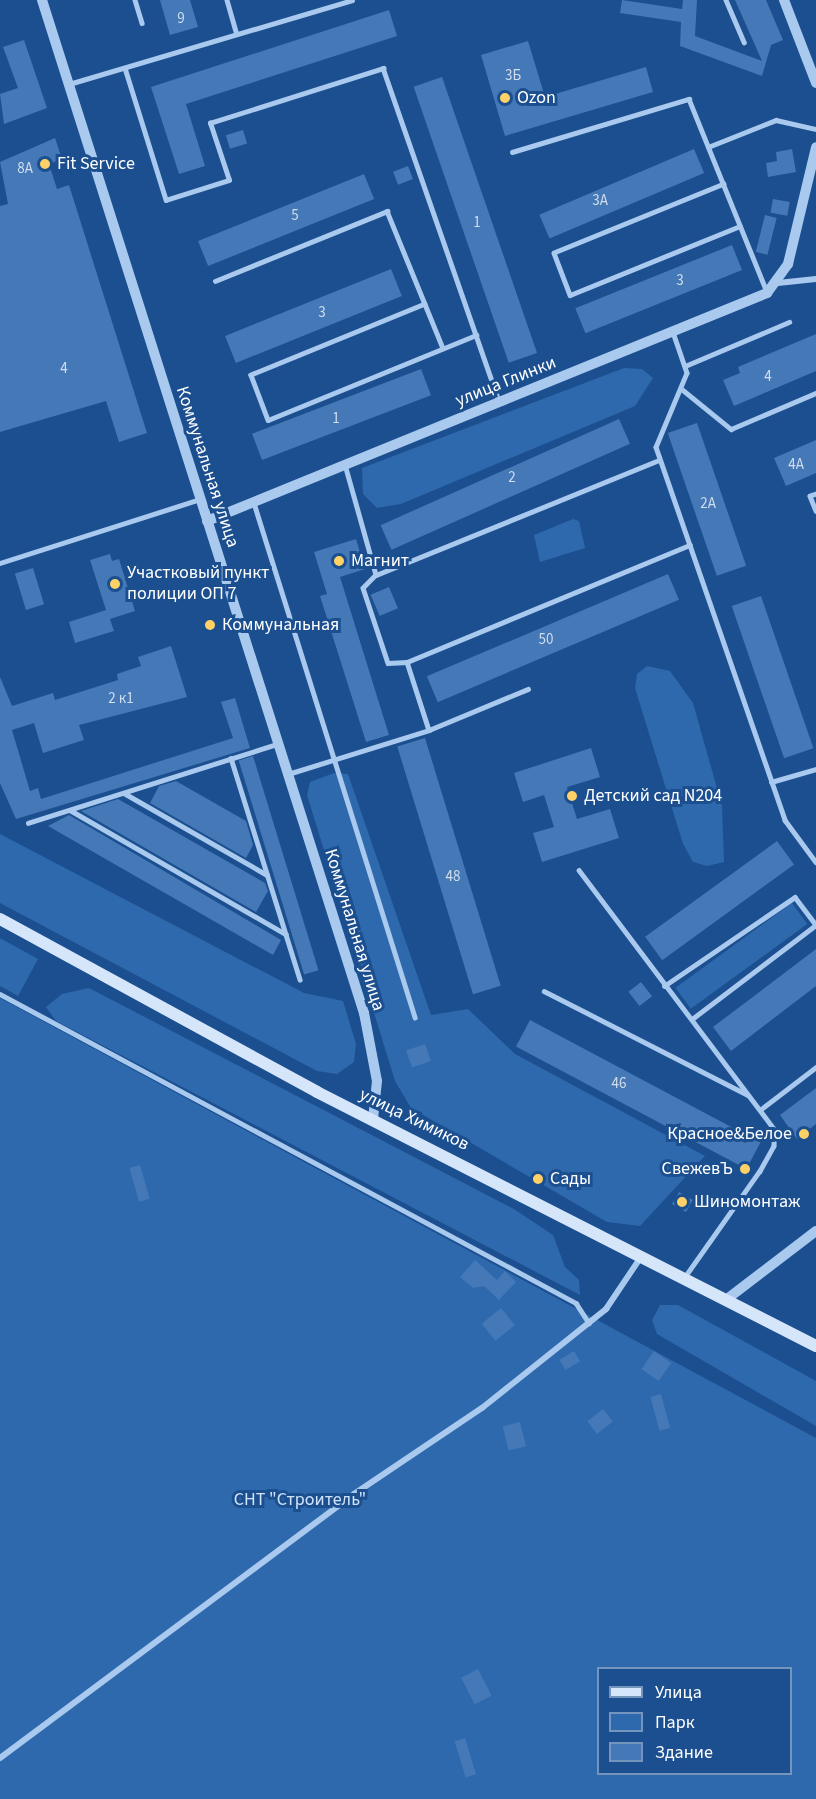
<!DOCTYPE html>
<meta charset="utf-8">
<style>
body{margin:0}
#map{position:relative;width:816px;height:1799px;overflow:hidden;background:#1b4f8f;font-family:"Source Sans 3",sans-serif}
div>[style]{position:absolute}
.green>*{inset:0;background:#2e69ad;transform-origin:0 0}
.building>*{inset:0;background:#4478b7;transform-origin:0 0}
.service>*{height:4.5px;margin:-2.25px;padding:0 2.25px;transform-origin:2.25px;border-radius:2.25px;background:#a9c9ee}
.minor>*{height:6px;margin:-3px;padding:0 3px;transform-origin:3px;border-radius:3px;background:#a9c9ee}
.tertiary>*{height:10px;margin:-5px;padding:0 5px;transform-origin:5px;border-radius:5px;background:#a9c9ee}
.secondary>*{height:12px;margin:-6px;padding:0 6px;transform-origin:6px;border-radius:6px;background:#d6e6fa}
.dots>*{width:16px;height:16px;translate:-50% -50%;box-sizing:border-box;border:3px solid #1b4f8f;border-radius:50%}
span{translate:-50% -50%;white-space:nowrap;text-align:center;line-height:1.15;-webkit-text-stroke:6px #1b4f8f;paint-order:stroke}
.number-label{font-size:15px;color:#d0dded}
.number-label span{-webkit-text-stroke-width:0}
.poi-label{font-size:18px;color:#fff}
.left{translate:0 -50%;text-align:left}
.right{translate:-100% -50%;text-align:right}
.street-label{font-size:18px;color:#fff}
.park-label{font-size:18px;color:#cfe3fa}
.legend{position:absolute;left:597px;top:1667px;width:195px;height:108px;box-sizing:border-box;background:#1b4f8f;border:2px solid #7695bc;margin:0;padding:8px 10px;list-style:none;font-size:18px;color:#fff}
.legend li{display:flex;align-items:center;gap:12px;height:30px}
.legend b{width:30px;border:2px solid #7695bc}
</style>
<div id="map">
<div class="green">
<div style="clip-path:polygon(624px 368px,642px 369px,653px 378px,635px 406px,401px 504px,377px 508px,363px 494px,362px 468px)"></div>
<div style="clip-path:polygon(573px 519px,579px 521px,585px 548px,540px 562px,534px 535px)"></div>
<div style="clip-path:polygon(647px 666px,670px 671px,693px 703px,722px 806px,724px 862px,707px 866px,693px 862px,683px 844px,635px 688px,637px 674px)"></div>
<div style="clip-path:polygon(334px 773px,348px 774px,431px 1015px,468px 1009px,515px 1054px,705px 1156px,640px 1226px,607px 1222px,411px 1108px,395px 1081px,307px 795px,310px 782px)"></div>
<div style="clip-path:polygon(0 834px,304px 993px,343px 1001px,356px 1044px,354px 1062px,337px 1074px,317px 1071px,0 903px)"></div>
<div style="left:792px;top:903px;width:26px;height:144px;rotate:54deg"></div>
<div style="clip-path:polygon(0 938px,38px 959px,18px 996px,0 986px)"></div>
<div style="clip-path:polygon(89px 988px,514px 1209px,553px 1235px,565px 1267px,579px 1280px,580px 1295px,56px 1021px,46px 1007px,62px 994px)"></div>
<div style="clip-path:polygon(evenodd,0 998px,816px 1438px,816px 1799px,0 1799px,0 998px,598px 1668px,790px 1668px,790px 1774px,598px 1774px,598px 1668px)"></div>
<div style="clip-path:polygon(660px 1305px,678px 1305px,816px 1381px,816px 1426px,657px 1334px,652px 1320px)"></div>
</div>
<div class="building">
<div style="clip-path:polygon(160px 0,190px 0,198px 27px,170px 35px)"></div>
<div style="clip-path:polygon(622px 0,682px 9px,683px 0,697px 0,695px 36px,762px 61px,735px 0,766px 0,783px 40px,771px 45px,762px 76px,680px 46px,681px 22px,620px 13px)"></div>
<div style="clip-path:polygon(389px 10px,397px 36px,186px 104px,205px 166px,179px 174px,151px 87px)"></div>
<div style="clip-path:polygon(24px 40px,47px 108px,4px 124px,0 94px,18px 88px,3px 47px)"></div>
<div style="clip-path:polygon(528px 41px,545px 97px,646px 67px,653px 92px,505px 136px,481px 55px)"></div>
<div style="left:442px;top:77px;width:292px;height:30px;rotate:71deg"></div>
<div style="left:243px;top:130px;width:14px;height:18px;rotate:73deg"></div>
<div style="clip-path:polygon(55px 138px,62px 159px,49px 164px,57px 189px,69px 185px,147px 433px,119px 442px,106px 401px,0 432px,0 206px,8px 204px,0 162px)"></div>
<div style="left:694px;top:149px;width:26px;height:168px;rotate:67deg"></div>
<div style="clip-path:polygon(792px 149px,796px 172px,768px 177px,766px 163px,777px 161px,776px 152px)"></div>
<div style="left:408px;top:166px;width:14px;height:16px;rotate:69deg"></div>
<div style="left:364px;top:174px;width:27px;height:179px;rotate:68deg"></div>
<div style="left:773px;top:199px;width:17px;height:14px;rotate:10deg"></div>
<div style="left:765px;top:215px;width:12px;height:38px;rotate:14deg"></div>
<div style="left:732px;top:245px;width:27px;height:169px;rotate:68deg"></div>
<div style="left:391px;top:269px;width:29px;height:179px;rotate:68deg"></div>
<div style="clip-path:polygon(816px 334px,816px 371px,734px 406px,723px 380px,740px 373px,738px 367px)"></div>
<div style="left:421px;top:369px;width:28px;height:181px;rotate:69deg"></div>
<div style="left:619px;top:419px;width:27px;height:261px;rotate:66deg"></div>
<div style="left:697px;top:423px;width:151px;height:31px;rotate:71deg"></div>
<div style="clip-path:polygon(816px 440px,816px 473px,786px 486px,774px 458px)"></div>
<div style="clip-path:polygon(356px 539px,365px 569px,340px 577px,389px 735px,366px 742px,320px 596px,327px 594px,314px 552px)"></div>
<div style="clip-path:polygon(110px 554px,112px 561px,119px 559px,135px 611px,110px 619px,114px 631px,75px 643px,69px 622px,106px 610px,90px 560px)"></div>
<div style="left:33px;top:568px;width:38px;height:19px;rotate:73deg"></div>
<div style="left:668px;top:574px;width:28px;height:262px;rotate:67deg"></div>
<div style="left:389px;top:587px;width:23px;height:20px;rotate:67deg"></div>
<div style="left:761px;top:596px;width:161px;height:31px;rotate:71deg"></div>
<div style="clip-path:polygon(171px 646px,187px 697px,79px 725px,84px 740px,43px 753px,34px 723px,12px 730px,30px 791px,38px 788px,41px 799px,233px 738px,221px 702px,235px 698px,250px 748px,16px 819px,0 783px,0 677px,12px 706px,53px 693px,55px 700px,118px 680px,117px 674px,141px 666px,138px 657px)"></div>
<div style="left:425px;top:738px;width:259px;height:29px;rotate:73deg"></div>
<div style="clip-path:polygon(591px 748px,600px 777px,567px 787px,577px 819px,610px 809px,619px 838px,542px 862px,533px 833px,554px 827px,544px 795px,523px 802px,514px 773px)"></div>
<div style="left:253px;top:756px;width:224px;height:15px;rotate:73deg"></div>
<div style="clip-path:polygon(176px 781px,246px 821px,253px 845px,246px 858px,150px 803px,159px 786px)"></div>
<div style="clip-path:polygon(118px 799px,265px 883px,268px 891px,256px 912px,81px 811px)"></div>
<div style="clip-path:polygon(69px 815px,281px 940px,273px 955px,48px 826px)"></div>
<div style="left:777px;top:841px;width:29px;height:163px;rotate:54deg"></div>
<div style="clip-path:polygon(816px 949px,816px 986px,731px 1051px,713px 1027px)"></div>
<div style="left:641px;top:982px;width:18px;height:16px;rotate:52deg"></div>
<div style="left:530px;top:1020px;width:261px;height:30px;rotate:28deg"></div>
<div style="left:425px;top:1044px;width:18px;height:20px;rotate:71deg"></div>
<div style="clip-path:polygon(816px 1088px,816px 1124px,797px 1139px,780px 1115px)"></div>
<div style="left:140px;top:1165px;width:35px;height:11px;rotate:74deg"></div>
<div style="left:679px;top:1192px;width:16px;height:14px;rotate:30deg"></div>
<div style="clip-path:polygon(475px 1260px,497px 1280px,505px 1271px,516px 1282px,499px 1300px,484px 1286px,473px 1288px,460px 1277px)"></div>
<div style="left:501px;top:1308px;width:22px;height:25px;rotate:51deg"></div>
<div style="left:574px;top:1351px;width:12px;height:17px;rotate:59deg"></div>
<div style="left:654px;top:1351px;width:21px;height:22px;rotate:35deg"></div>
<div style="left:661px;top:1394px;width:35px;height:11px;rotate:75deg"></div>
<div style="left:603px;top:1409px;width:16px;height:20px;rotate:52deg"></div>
<div style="left:520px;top:1422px;width:25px;height:18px;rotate:76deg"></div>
<div style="left:478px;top:1669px;width:30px;height:19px;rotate:63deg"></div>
<div style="left:465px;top:1738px;width:38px;height:11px;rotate:73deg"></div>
</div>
<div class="service">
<div style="left:135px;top:0;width:24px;rotate:73deg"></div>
<div style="left:227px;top:0;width:35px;rotate:74deg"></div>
<div style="left:726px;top:0;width:46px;rotate:66.8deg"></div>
<div style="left:125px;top:68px;width:138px;rotate:72.7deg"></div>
<div style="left:166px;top:200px;width:66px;rotate:-17.6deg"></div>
<div style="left:229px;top:180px;width:60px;rotate:-108.4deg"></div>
<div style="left:210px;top:123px;width:182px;rotate:-17.6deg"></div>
<div style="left:383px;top:68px;width:354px;rotate:70.8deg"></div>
<div style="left:69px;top:84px;width:295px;rotate:-16.5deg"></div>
<div style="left:708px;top:147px;width:73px;rotate:-21.7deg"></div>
<div style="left:776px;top:120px;width:41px;rotate:12.7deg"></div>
<div style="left:512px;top:152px;width:185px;rotate:-16.7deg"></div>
<div style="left:689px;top:99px;width:208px;rotate:68deg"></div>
<div style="left:724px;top:184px;width:183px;rotate:157.9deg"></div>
<div style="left:554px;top:253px;width:45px;rotate:69.1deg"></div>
<div style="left:570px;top:295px;width:183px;rotate:-22.1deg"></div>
<div style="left:215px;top:281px;width:186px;rotate:-22.1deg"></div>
<div style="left:387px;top:211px;width:148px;rotate:67.8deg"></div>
<div style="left:425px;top:304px;width:188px;rotate:157.8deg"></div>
<div style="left:251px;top:375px;width:48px;rotate:69.3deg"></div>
<div style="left:268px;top:420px;width:225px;rotate:-22.2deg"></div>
<div style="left:673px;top:332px;width:43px;rotate:71.1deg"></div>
<div style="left:687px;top:373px;width:80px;rotate:112.7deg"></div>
<div style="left:656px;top:447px;width:395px;rotate:70.9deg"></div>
<div style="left:785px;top:820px;width:52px;rotate:53.6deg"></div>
<div style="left:685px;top:366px;width:113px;rotate:-22.9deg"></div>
<div style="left:683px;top:390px;width:62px;rotate:39.1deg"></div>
<div style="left:731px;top:429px;width:92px;rotate:-23deg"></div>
<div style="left:346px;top:468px;width:111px;rotate:74.3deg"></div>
<div style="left:376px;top:575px;width:18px;rotate:135deg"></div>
<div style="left:363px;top:588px;width:79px;rotate:71.6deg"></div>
<div style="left:388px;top:663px;width:19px;rotate:-3deg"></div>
<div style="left:407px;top:662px;width:71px;rotate:72.1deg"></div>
<div style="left:816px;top:494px;width:6px;rotate:162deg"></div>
<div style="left:810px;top:496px;width:16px;rotate:68deg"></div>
<div style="left:254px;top:503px;width:539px;rotate:72.61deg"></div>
<div style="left:0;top:563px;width:210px;rotate:-17.7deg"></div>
<div style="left:376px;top:575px;width:305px;rotate:-22.1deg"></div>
<div style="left:407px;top:662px;width:306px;rotate:-22.5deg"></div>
<div style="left:231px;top:758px;width:232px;rotate:72.7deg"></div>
<div style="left:288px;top:774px;width:148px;rotate:-17.3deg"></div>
<div style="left:429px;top:730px;width:107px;rotate:-22.5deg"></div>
<div style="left:771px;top:782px;width:47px;rotate:-16.1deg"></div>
<div style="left:124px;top:793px;width:165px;rotate:29.8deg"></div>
<div style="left:70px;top:810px;width:249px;rotate:29.9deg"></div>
<div style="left:28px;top:823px;width:261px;rotate:-17.6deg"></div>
<div style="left:579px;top:870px;width:326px;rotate:53deg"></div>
<div style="left:775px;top:1130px;width:16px;rotate:94deg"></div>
<div style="left:774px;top:1146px;width:29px;rotate:119deg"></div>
<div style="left:760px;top:1171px;width:128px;rotate:125.2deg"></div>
<div style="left:664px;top:986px;width:158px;rotate:-34.2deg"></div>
<div style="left:795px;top:897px;width:35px;rotate:53deg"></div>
<div style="left:544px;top:991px;width:229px;rotate:27deg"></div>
<div style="left:0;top:994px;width:654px;rotate:28.21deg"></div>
<div style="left:576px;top:1303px;width:24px;rotate:57deg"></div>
<div style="left:692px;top:1019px;width:156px;rotate:-37.2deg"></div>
<div style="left:760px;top:1110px;width:71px;rotate:-37.5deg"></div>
</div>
<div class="minor">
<div style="left:778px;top:283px;width:38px;rotate:-6deg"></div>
<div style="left:0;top:1758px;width:442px;rotate:-36.7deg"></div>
<div style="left:354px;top:1494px;width:154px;rotate:-33.9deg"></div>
<div style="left:482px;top:1408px;width:159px;rotate:-38.6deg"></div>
<div style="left:606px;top:1309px;width:63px;rotate:-56.1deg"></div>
</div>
<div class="tertiary">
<div style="left:42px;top:0;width:1063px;rotate:72.37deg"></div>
<div style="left:364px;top:1013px;width:69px;rotate:79.2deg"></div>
<div style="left:377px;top:1081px;width:37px;rotate:96deg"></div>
<div style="left:784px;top:0;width:89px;rotate:68.9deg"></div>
<div style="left:207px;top:521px;width:605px;rotate:-22.15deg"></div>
<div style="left:767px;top:293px;width:36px;rotate:-54deg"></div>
<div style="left:788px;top:264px;width:120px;rotate:-76.5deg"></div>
<div style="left:727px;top:1299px;width:112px;rotate:-37.4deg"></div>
</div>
<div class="secondary">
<div style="left:0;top:919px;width:361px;rotate:28.6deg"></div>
<div style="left:317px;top:1092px;width:560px;rotate:26.98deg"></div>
</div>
<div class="dots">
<div style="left:505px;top:98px;background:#ffd166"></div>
<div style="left:45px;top:164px;background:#ffd166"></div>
<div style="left:339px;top:561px;background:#ffd166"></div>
<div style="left:115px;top:584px;background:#ffd166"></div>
<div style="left:210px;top:625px;background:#ffd166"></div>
<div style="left:572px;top:796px;background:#ffd166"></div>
<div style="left:804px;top:1134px;background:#ffd166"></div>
<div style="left:745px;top:1169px;background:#ffd166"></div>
<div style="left:538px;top:1179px;background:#ffd166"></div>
<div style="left:682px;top:1202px;background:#ffd166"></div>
</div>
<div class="number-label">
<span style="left:181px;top:19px">9</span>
<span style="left:513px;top:76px">3Б</span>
<span style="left:25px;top:169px">8А</span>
<span style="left:600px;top:201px">3А</span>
<span style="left:295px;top:216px">5</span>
<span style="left:477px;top:223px">1</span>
<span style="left:680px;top:281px">3</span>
<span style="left:322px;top:313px">3</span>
<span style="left:64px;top:369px">4</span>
<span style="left:768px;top:377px">4</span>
<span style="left:336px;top:419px">1</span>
<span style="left:796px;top:465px">4А</span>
<span style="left:512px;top:478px">2</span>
<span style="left:708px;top:504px">2А</span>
<span style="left:546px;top:640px">50</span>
<span style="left:121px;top:699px">2 к1</span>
<span style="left:453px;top:877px">48</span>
<span style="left:619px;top:1084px">46</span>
</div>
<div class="poi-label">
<span class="left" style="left:517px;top:98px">Ozon</span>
<span class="left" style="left:57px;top:164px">Fit Service</span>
<span class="left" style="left:351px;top:561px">Магнит</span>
<span class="left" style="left:127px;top:584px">Участковый пункт<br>полиции ОП 7</span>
<span class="left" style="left:222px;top:625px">Коммунальная</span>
<span class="left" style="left:584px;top:796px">Детский сад N204</span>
<span class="right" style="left:792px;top:1134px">Красное&amp;Белое</span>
<span class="right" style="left:733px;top:1169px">СвежевЪ</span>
<span class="left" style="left:550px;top:1179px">Сады</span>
<span class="left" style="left:694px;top:1202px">Шиномонтаж</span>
</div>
<div class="street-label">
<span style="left:506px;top:382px;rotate:-22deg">улица Глинки</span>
<span style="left:207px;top:467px;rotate:72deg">Коммунальная улица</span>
<span style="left:354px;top:930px;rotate:73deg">Коммунальная улица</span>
<span style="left:414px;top:1120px;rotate:26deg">улица Химиков</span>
</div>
<div class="park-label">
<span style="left:300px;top:1500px">СНТ "Строитель"</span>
</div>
<ul class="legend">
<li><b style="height:8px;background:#d6e6fa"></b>Улица</li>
<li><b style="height:16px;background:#2e69ad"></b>Парк</li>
<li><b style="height:16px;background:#4478b7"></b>Здание</li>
</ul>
</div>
